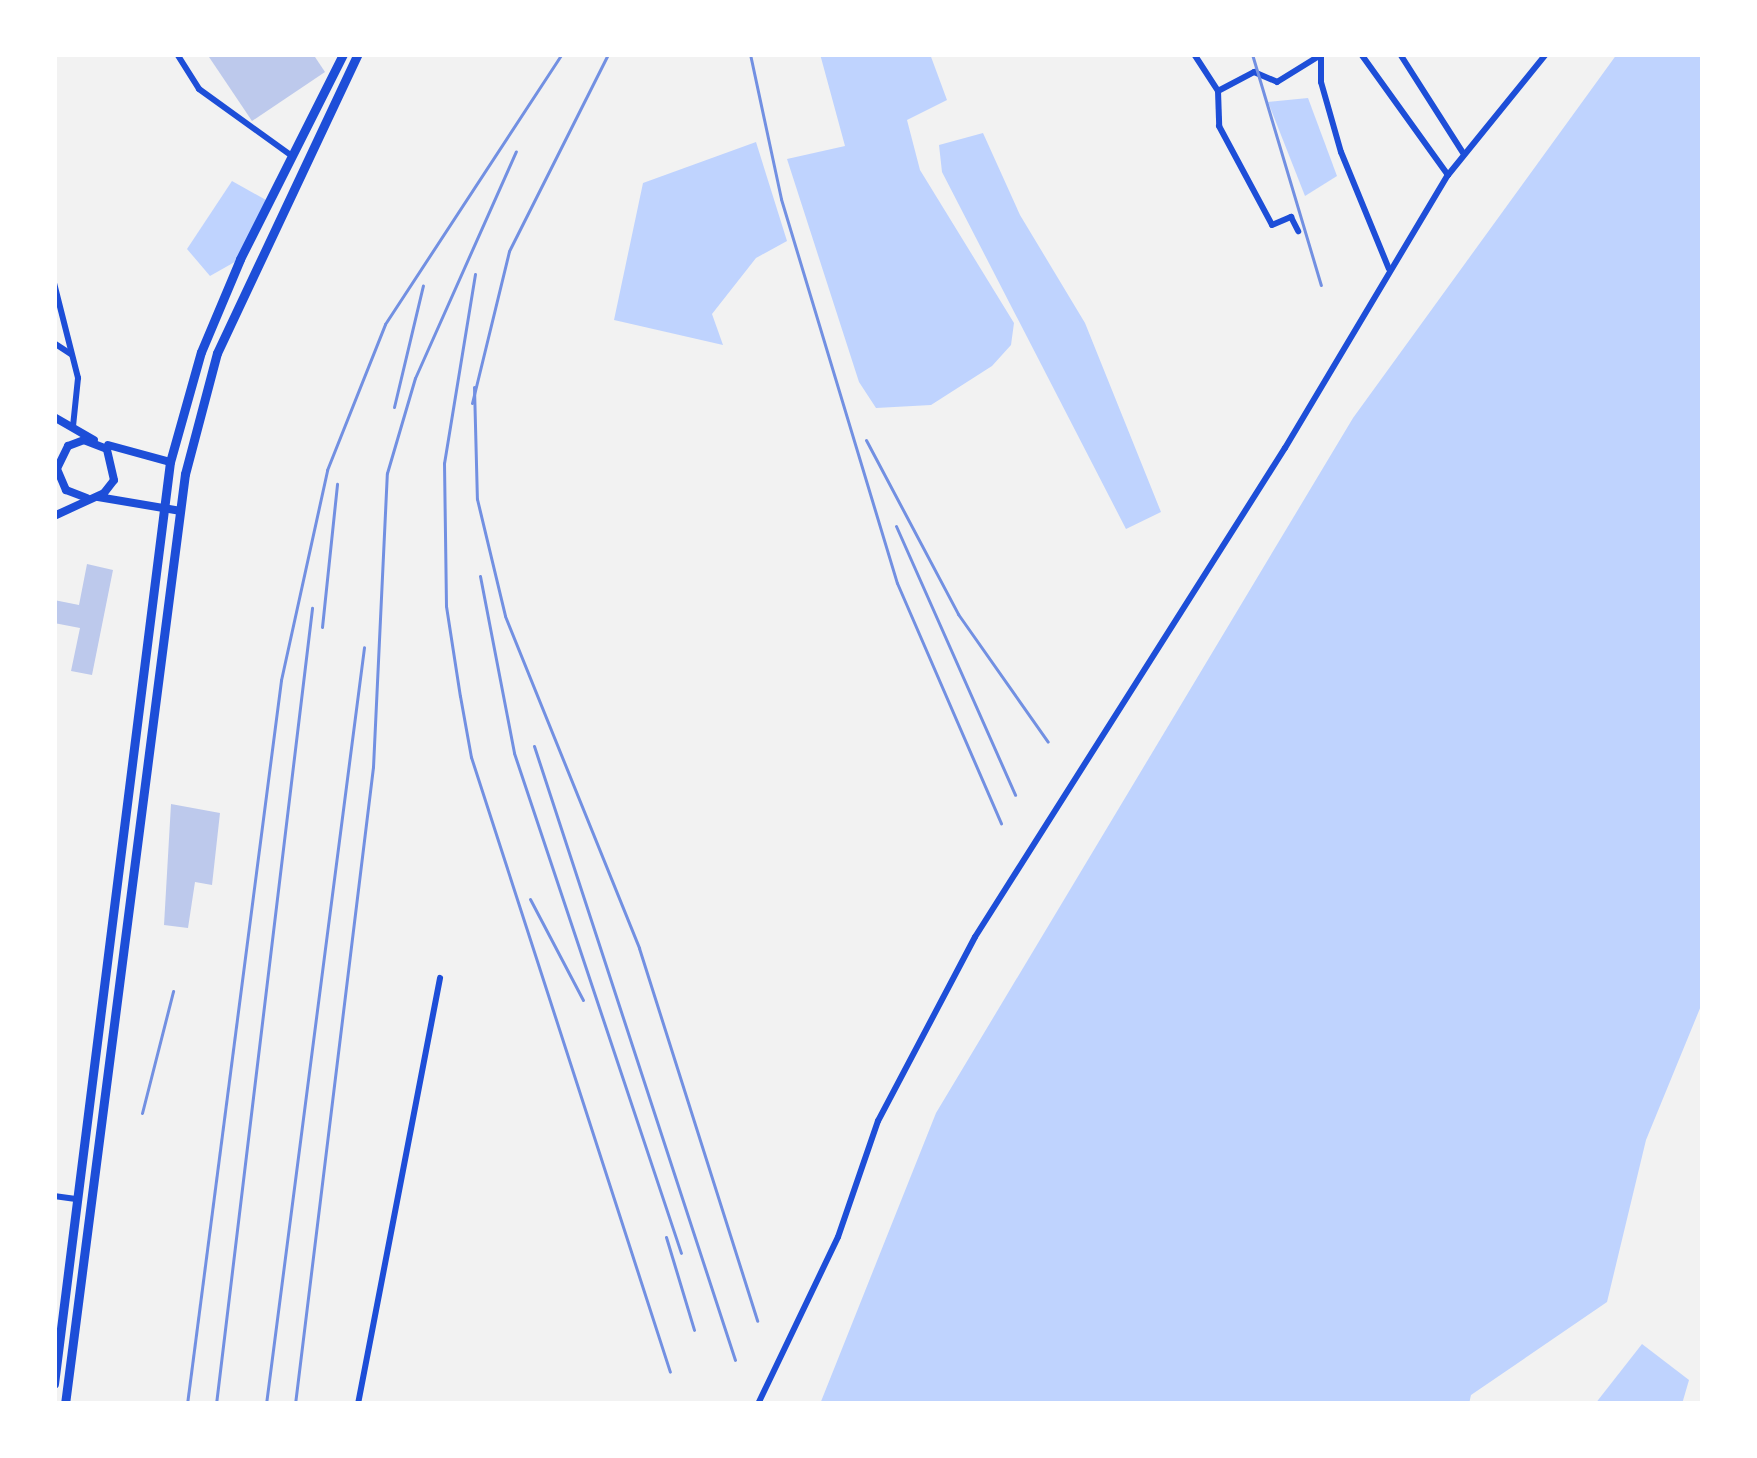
<!DOCTYPE html>
<style>
body{margin:0}
#map{position:relative;width:1757px;height:1458px;overflow:hidden;background:#f2f2f2;font-family:"Space Grotesk",sans-serif}
div>[style]{position:absolute}
.water>*{inset:0;background:#bfd3fe}
.building>*{inset:0;background:#bdc9ec}
.minor>*{height:6px;margin:-3px;padding:0 3px;transform-origin:3px;border-radius:3px;background:#1d4ed8}
.tertiary>*{height:6px;margin:-3px;padding:0 3px;transform-origin:3px;border-radius:3px;background:#1d4ed8}
.secondary>*{height:8px;margin:-4px;padding:0 4px;transform-origin:4px;border-radius:4px;background:#1d4ed8}
.trunk>*{height:9px;margin:-4.5px;padding:0 4.5px;transform-origin:4.5px;border-radius:4.5px;background:#1d4ed8}
.rail>*{height:3px;margin:-1.5px;padding:0 1.5px;transform-origin:1.5px;border-radius:1.5px;background:#7290e2}
span{translate:-50% -50%;white-space:nowrap;text-align:center;line-height:1.15;-webkit-text-stroke:12px #fff;paint-order:stroke}
.frame{position:absolute;inset:0;border:57px solid #fff;pointer-events:none}
</style>
<div id="map">
<div class="water">
<div style="clip-path:polygon(820px 54px,930px 54px,947px 100px,907px 120px,920px 170px,1014px 323px,1011px 345px,992px 366px,931px 405px,876px 408px,859px 382px,787px 159px,845px 146px)"></div>
<div style="clip-path:polygon(1617px 54px,1703px 54px,1703px 1001px,1646px 1140px,1607px 1302px,1471px 1395px,1469px 1404px,820px 1404px,936px 1113px,1353px 418px)"></div>
<div style="clip-path:polygon(1308px 98px,1337px 176px,1305px 196px,1268px 102px)"></div>
<div style="clip-path:polygon(983px 133px,1020px 215px,1085px 323px,1161px 512px,1126px 529px,942px 172px,939px 145px)"></div>
<div style="clip-path:polygon(756px 142px,787px 241px,756px 258px,712px 314px,723px 345px,614px 320px,643px 183px)"></div>
<div style="clip-path:polygon(232px 181px,266px 200px,240px 259px,210px 276px,187px 249px)"></div>
<div style="clip-path:polygon(1642px 1344px,1689px 1380px,1682px 1404px,1595px 1404px)"></div>
</div>
<div class="building">
<div style="clip-path:polygon(207px 54px,313px 54px,325px 72px,252px 121px)"></div>
<div style="clip-path:polygon(87px 564px,113px 570px,92px 675px,71px 671px,80px 628px,54px 623px,54px 600px,79px 605px)"></div>
<div style="clip-path:polygon(171px 804px,220px 813px,212px 885px,195px 882px,188px 928px,164px 925px)"></div>
</div>
<div class="minor">
<div style="left:177px;top:54px;width:41px;rotate:57.8deg"></div>
<div style="left:199px;top:89px;width:111px;rotate:35.8deg"></div>
<div style="left:1194px;top:54px;width:44px;rotate:57deg"></div>
<div style="left:1218px;top:91px;width:35px;rotate:88deg"></div>
<div style="left:1219px;top:126px;width:112px;rotate:61.8deg"></div>
<div style="left:1272px;top:225px;width:21px;rotate:-23deg"></div>
<div style="left:1291px;top:217px;width:16px;rotate:63deg"></div>
<div style="left:1321px;top:54px;width:28px;rotate:90deg"></div>
<div style="left:1321px;top:82px;width:73px;rotate:74.1deg"></div>
<div style="left:1341px;top:152px;width:126px;rotate:67.7deg"></div>
<div style="left:1361px;top:54px;width:149px;rotate:54.3deg"></div>
<div style="left:1400px;top:54px;width:117px;rotate:57.5deg"></div>
<div style="left:1218px;top:91px;width:41px;rotate:-27.8deg"></div>
<div style="left:1254px;top:72px;width:25px;rotate:23deg"></div>
<div style="left:1277px;top:82px;width:49px;rotate:-31.8deg"></div>
<div style="left:54px;top:283px;width:98px;rotate:75.8deg"></div>
<div style="left:78px;top:378px;width:48px;rotate:95.9deg"></div>
<div style="left:54px;top:343px;width:20px;rotate:33deg"></div>
<div style="left:54px;top:1196px;width:22px;rotate:8deg"></div>
<div style="left:358px;top:1404px;width:434px;rotate:-79.1deg"></div>
</div>
<div class="tertiary">
<div style="left:758px;top:1404px;width:185px;rotate:-64.4deg"></div>
<div style="left:838px;top:1237px;width:123px;rotate:-71deg"></div>
<div style="left:878px;top:1121px;width:208px;rotate:-62.2deg"></div>
<div style="left:975px;top:937px;width:579px;rotate:-57.63deg"></div>
<div style="left:1285px;top:448px;width:318px;rotate:-59.2deg"></div>
<div style="left:1448px;top:175px;width:156px;rotate:-51deg"></div>
</div>
<div class="secondary">
<div style="left:54px;top:417px;width:46px;rotate:29.9deg"></div>
<div style="left:108px;top:445px;width:64px;rotate:15.3deg"></div>
<div style="left:98px;top:497px;width:84px;rotate:9.6deg"></div>
<div style="left:54px;top:516px;width:55px;rotate:-24.7deg"></div>
<div style="left:104px;top:493px;width:16px;rotate:-52deg"></div>
<div style="left:114px;top:480px;width:32px;rotate:-103deg"></div>
<div style="left:107px;top:449px;width:25px;rotate:-159deg"></div>
<div style="left:84px;top:440px;width:17px;rotate:159deg"></div>
<div style="left:68px;top:446px;width:25px;rotate:116deg"></div>
<div style="left:57px;top:469px;width:23px;rotate:67deg"></div>
<div style="left:66px;top:490px;width:22px;rotate:21deg"></div>
</div>
<div class="trunk">
<div style="left:54px;top:1384px;width:929px;rotate:-82.83deg"></div>
<div style="left:170px;top:462px;width:114px;rotate:-74.3deg"></div>
<div style="left:201px;top:352px;width:101px;rotate:-67.2deg"></div>
<div style="left:240px;top:259px;width:229px;rotate:-63.3deg"></div>
<div style="left:65px;top:1404px;width:938px;rotate:-82.65deg"></div>
<div style="left:185px;top:474px;width:125px;rotate:-75.2deg"></div>
<div style="left:217px;top:353px;width:331px;rotate:-64.8deg"></div>
</div>
<div class="rail">
<div style="left:750px;top:54px;width:148px;rotate:77.9deg"></div>
<div style="left:781px;top:199px;width:401px;rotate:73.2deg"></div>
<div style="left:897px;top:583px;width:262px;rotate:66.6deg"></div>
<div style="left:1252px;top:54px;width:241px;rotate:73.4deg"></div>
<div style="left:1537px;top:54px;width:1px"></div>
<div style="left:475px;top:274px;width:192px;rotate:99.3deg"></div>
<div style="left:444px;top:463px;width:143px;rotate:89.2deg"></div>
<div style="left:446px;top:606px;width:91px;rotate:81.2deg"></div>
<div style="left:460px;top:696px;width:62px;rotate:79.8deg"></div>
<div style="left:471px;top:757px;width:646px;rotate:72.07deg"></div>
<div style="left:474px;top:387px;width:112px;rotate:88.5deg"></div>
<div style="left:477px;top:499px;width:120px;rotate:76.5deg"></div>
<div style="left:505px;top:616px;width:358px;rotate:68deg"></div>
<div style="left:639px;top:948px;width:391px;rotate:72.4deg"></div>
<div style="left:472px;top:403px;width:156px;rotate:-76.3deg"></div>
<div style="left:509px;top:251px;width:220px;rotate:-63.3deg"></div>
<div style="left:394px;top:407px;width:125px;rotate:-76.6deg"></div>
<div style="left:866px;top:440px;width:197px;rotate:62.1deg"></div>
<div style="left:958px;top:614px;width:156px;rotate:54.9deg"></div>
<div style="left:896px;top:526px;width:294px;rotate:66.1deg"></div>
<div style="left:480px;top:576px;width:180px;rotate:79.1deg"></div>
<div style="left:514px;top:753px;width:527px;rotate:71.53deg"></div>
<div style="left:322px;top:627px;width:144px;rotate:-84deg"></div>
<div style="left:534px;top:746px;width:646px;rotate:71.87deg"></div>
<div style="left:530px;top:899px;width:114px;rotate:62.3deg"></div>
<div style="left:142px;top:1113px;width:126px;rotate:-75.7deg"></div>
<div style="left:666px;top:1237px;width:97px;rotate:73.2deg"></div>
<div style="left:187px;top:1404px;width:730px;rotate:-82.6deg"></div>
<div style="left:281px;top:680px;width:215px;rotate:-77.6deg"></div>
<div style="left:327px;top:470px;width:157px;rotate:-68.3deg"></div>
<div style="left:385px;top:324px;width:323px;rotate:-56.8deg"></div>
<div style="left:216px;top:1404px;width:802px;rotate:-83.12deg"></div>
<div style="left:266px;top:1404px;width:763px;rotate:-82.62deg"></div>
<div style="left:295px;top:1404px;width:642px;rotate:-83.02deg"></div>
<div style="left:373px;top:767px;width:294px;rotate:-87.3deg"></div>
<div style="left:387px;top:473px;width:99px;rotate:-73.6deg"></div>
<div style="left:415px;top:378px;width:248px;rotate:-66deg"></div>
</div>
<div class="frame"></div>
</div>
